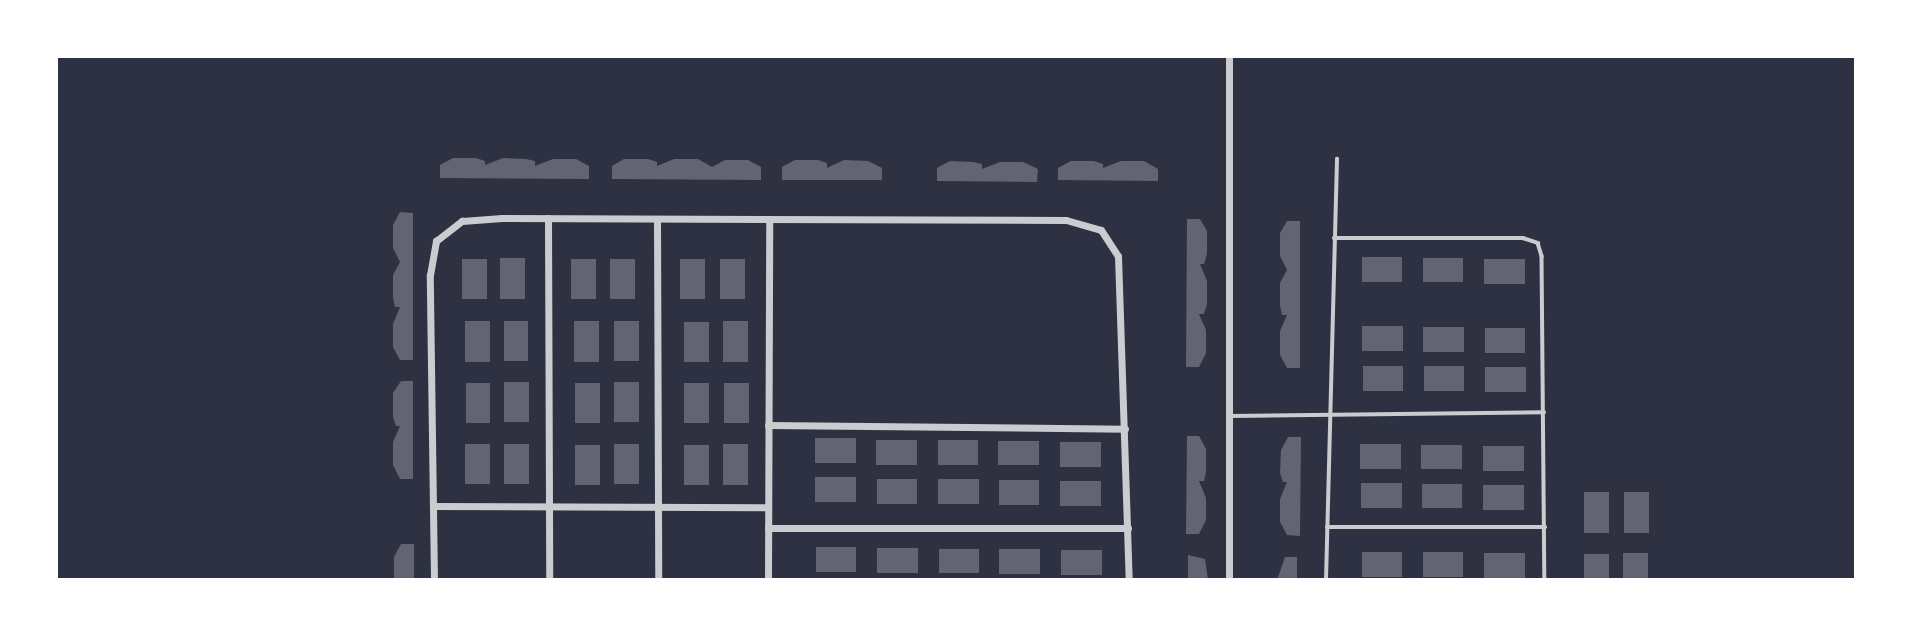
<!DOCTYPE html>
<style>
body{margin:0}
#map{position:relative;width:1912px;height:636px;overflow:hidden;background:#2d3142;font-family:"Fira Sans Condensed",sans-serif}
div>[style]{position:absolute}
.building>*{inset:0;background:#626471;transform-origin:0 0}
.service>*{height:3.5px;margin:-1.75px;padding:0 1.75px;transform-origin:1.75px;border-radius:1.75px;background:#caccd0}
.minor>*{height:7px;margin:-3.5px;padding:0 3.5px;transform-origin:3.5px;border-radius:3.5px;background:#caccd0}
span{translate:-50% -50%;white-space:nowrap;text-align:center;line-height:1.15;-webkit-text-stroke:7px #fff;paint-order:stroke}
.frame{position:absolute;inset:0;border:58px solid #fff;pointer-events:none}
</style>
<div id="map">
<div class="building">
<div style="clip-path:polygon(453px 158px,476px 158px,485px 161px,485px 165px,503px 158px,526px 159px,535px 161px,535px 166px,553px 159px,576px 159px,589px 166px,589px 179px,440px 178px,440px 165px)"></div>
<div style="clip-path:polygon(624px 159px,648px 159px,657px 162px,657px 166px,674px 159px,698px 159px,712px 167px,725px 160px,748px 160px,761px 167px,761px 180px,612px 179px,612px 166px)"></div>
<div style="clip-path:polygon(795px 160px,818px 160px,827px 163px,827px 168px,844px 160px,868px 161px,882px 168px,882px 180px,782px 180px,782px 167px)"></div>
<div style="clip-path:polygon(950px 161px,973px 162px,982px 164px,982px 169px,1000px 162px,1023px 162px,1038px 169px,1037px 182px,937px 181px,937px 168px)"></div>
<div style="clip-path:polygon(1071px 161px,1094px 161px,1103px 164px,1103px 168px,1121px 161px,1144px 161px,1158px 169px,1158px 181px,1058px 180px,1058px 168px)"></div>
<div style="clip-path:polygon(400px 212px,413px 213px,413px 360px,400px 360px,393px 347px,393px 324px,400px 307px,395px 307px,393px 298px,393px 275px,400px 262px,393px 248px,393px 225px)"></div>
<div style="clip-path:polygon(1187px 219px,1200px 219px,1207px 231px,1207px 254px,1204px 264px,1200px 264px,1207px 281px,1207px 304px,1204px 314px,1199px 314px,1206px 330px,1206px 353px,1199px 367px,1186px 367px)"></div>
<div style="clip-path:polygon(1287px 221px,1300px 221px,1300px 368px,1287px 368px,1280px 355px,1280px 331px,1287px 315px,1282px 315px,1280px 306px,1280px 283px,1287px 270px,1280px 256px,1280px 233px)"></div>
<div style="left:1362px;top:257px;width:40px;height:25px"></div>
<div style="left:500px;top:258px;width:25px;height:41px"></div>
<div style="left:1423px;top:258px;width:40px;height:24px"></div>
<div style="left:462px;top:259px;width:25px;height:40px"></div>
<div style="left:571px;top:259px;width:25px;height:40px"></div>
<div style="left:610px;top:259px;width:25px;height:40px"></div>
<div style="left:680px;top:259px;width:25px;height:40px"></div>
<div style="left:720px;top:259px;width:25px;height:40px"></div>
<div style="left:1484px;top:259px;width:41px;height:25px"></div>
<div style="left:465px;top:321px;width:25px;height:41px"></div>
<div style="left:504px;top:321px;width:24px;height:40px"></div>
<div style="left:574px;top:321px;width:25px;height:41px"></div>
<div style="left:614px;top:321px;width:25px;height:40px"></div>
<div style="left:723px;top:321px;width:25px;height:41px"></div>
<div style="left:684px;top:322px;width:25px;height:40px"></div>
<div style="left:1403px;top:326px;width:25px;height:41px;rotate:90deg"></div>
<div style="left:1423px;top:327px;width:41px;height:25px"></div>
<div style="left:1485px;top:328px;width:40px;height:25px"></div>
<div style="left:1363px;top:366px;width:40px;height:25px"></div>
<div style="left:1424px;top:366px;width:40px;height:25px"></div>
<div style="left:1485px;top:367px;width:41px;height:25px"></div>
<div style="clip-path:polygon(401px 381px,413px 381px,413px 479px,400px 479px,393px 465px,393px 442px,400px 426px,396px 426px,393px 417px,393px 393px)"></div>
<div style="left:504px;top:382px;width:25px;height:40px"></div>
<div style="left:614px;top:382px;width:25px;height:40px"></div>
<div style="left:466px;top:383px;width:24px;height:40px"></div>
<div style="left:575px;top:383px;width:25px;height:40px"></div>
<div style="left:684px;top:383px;width:25px;height:40px"></div>
<div style="left:724px;top:383px;width:25px;height:40px"></div>
<div style="clip-path:polygon(1187px 436px,1199px 436px,1206px 449px,1206px 472px,1204px 481px,1199px 481px,1206px 498px,1206px 520px,1199px 534px,1186px 534px)"></div>
<div style="clip-path:polygon(1288px 437px,1301px 437px,1300px 536px,1287px 535px,1280px 522px,1280px 499px,1287px 482px,1283px 482px,1280px 473px,1281px 450px)"></div>
<div style="left:856px;top:438px;width:25px;height:41px;rotate:90deg"></div>
<div style="left:876px;top:440px;width:41px;height:25px"></div>
<div style="left:938px;top:440px;width:40px;height:25px"></div>
<div style="left:998px;top:441px;width:41px;height:24px"></div>
<div style="left:1060px;top:442px;width:41px;height:25px"></div>
<div style="left:465px;top:444px;width:25px;height:40px"></div>
<div style="left:504px;top:444px;width:25px;height:40px"></div>
<div style="left:614px;top:444px;width:25px;height:40px"></div>
<div style="left:723px;top:444px;width:25px;height:41px"></div>
<div style="left:1360px;top:444px;width:41px;height:25px"></div>
<div style="left:575px;top:445px;width:25px;height:40px"></div>
<div style="left:684px;top:445px;width:25px;height:40px"></div>
<div style="left:1421px;top:445px;width:41px;height:24px"></div>
<div style="left:1483px;top:446px;width:41px;height:25px"></div>
<div style="left:856px;top:477px;width:25px;height:41px;rotate:90deg"></div>
<div style="left:877px;top:479px;width:40px;height:25px"></div>
<div style="left:938px;top:479px;width:41px;height:25px"></div>
<div style="left:999px;top:480px;width:40px;height:25px"></div>
<div style="left:1060px;top:481px;width:41px;height:25px"></div>
<div style="left:1361px;top:483px;width:41px;height:25px"></div>
<div style="left:1422px;top:484px;width:40px;height:24px"></div>
<div style="left:1483px;top:485px;width:41px;height:25px"></div>
<div style="left:1609px;top:492px;width:41px;height:25px;rotate:90deg"></div>
<div style="left:1624px;top:492px;width:25px;height:41px"></div>
<div style="clip-path:polygon(401px 544px,414px 544px,414px 580px,394px 580px,394px 557px)"></div>
<div style="left:816px;top:547px;width:40px;height:25px"></div>
<div style="left:877px;top:548px;width:41px;height:25px"></div>
<div style="left:939px;top:549px;width:40px;height:24px"></div>
<div style="left:999px;top:549px;width:41px;height:25px"></div>
<div style="left:1061px;top:550px;width:41px;height:25px"></div>
<div style="left:1362px;top:552px;width:40px;height:25px"></div>
<div style="left:1423px;top:552px;width:40px;height:25px"></div>
<div style="left:1484px;top:553px;width:41px;height:25px"></div>
<div style="left:1623px;top:553px;width:25px;height:27px"></div>
<div style="left:1584px;top:554px;width:25px;height:26px"></div>
<div style="clip-path:polygon(1188px 555px,1205px 559px,1208px 580px,1188px 580px)"></div>
<div style="clip-path:polygon(1285px 557px,1297px 557px,1297px 580px,1277px 580px)"></div>
</div>
<div class="service">
<div style="left:1334px;top:238px;width:189px"></div>
<div style="left:1523px;top:238px;width:16px;rotate:18deg"></div>
<div style="left:1538px;top:243px;width:14px;rotate:73deg"></div>
<div style="left:1542px;top:256px;width:324px;rotate:89.5deg"></div>
<div style="left:1231px;top:416px;width:313px;rotate:-0.7deg"></div>
<div style="left:1327px;top:527px;width:218px"></div>
<div style="left:1326px;top:580px;width:421px;rotate:-88.5deg"></div>
</div>
<div class="minor">
<div style="left:1229px;top:56px;width:524px;rotate:90deg"></div>
<div style="left:548px;top:218px;width:362px;rotate:89.8deg"></div>
<div style="left:657px;top:219px;width:361px;rotate:89.8deg"></div>
<div style="left:768px;top:425px;width:357px;rotate:0.6deg"></div>
<div style="left:433px;top:506px;width:335px;rotate:0.2deg"></div>
<div style="left:768px;top:528px;width:360px"></div>
<div style="left:434px;top:580px;width:305px;rotate:-90.8deg"></div>
<div style="left:430px;top:275px;width:35px;rotate:-80deg"></div>
<div style="left:436px;top:241px;width:33px;rotate:-38deg"></div>
<div style="left:462px;top:221px;width:40px;rotate:-4.3deg"></div>
<div style="left:502px;top:218px;width:564px;rotate:0.2deg"></div>
<div style="left:1066px;top:220px;width:36px;rotate:16deg"></div>
<div style="left:1101px;top:230px;width:31px;rotate:57deg"></div>
<div style="left:1118px;top:256px;width:324px;rotate:88.1deg"></div>
<div style="left:768px;top:580px;width:360px;rotate:-89.8deg"></div>
</div>
<div class="frame"></div>
</div>
